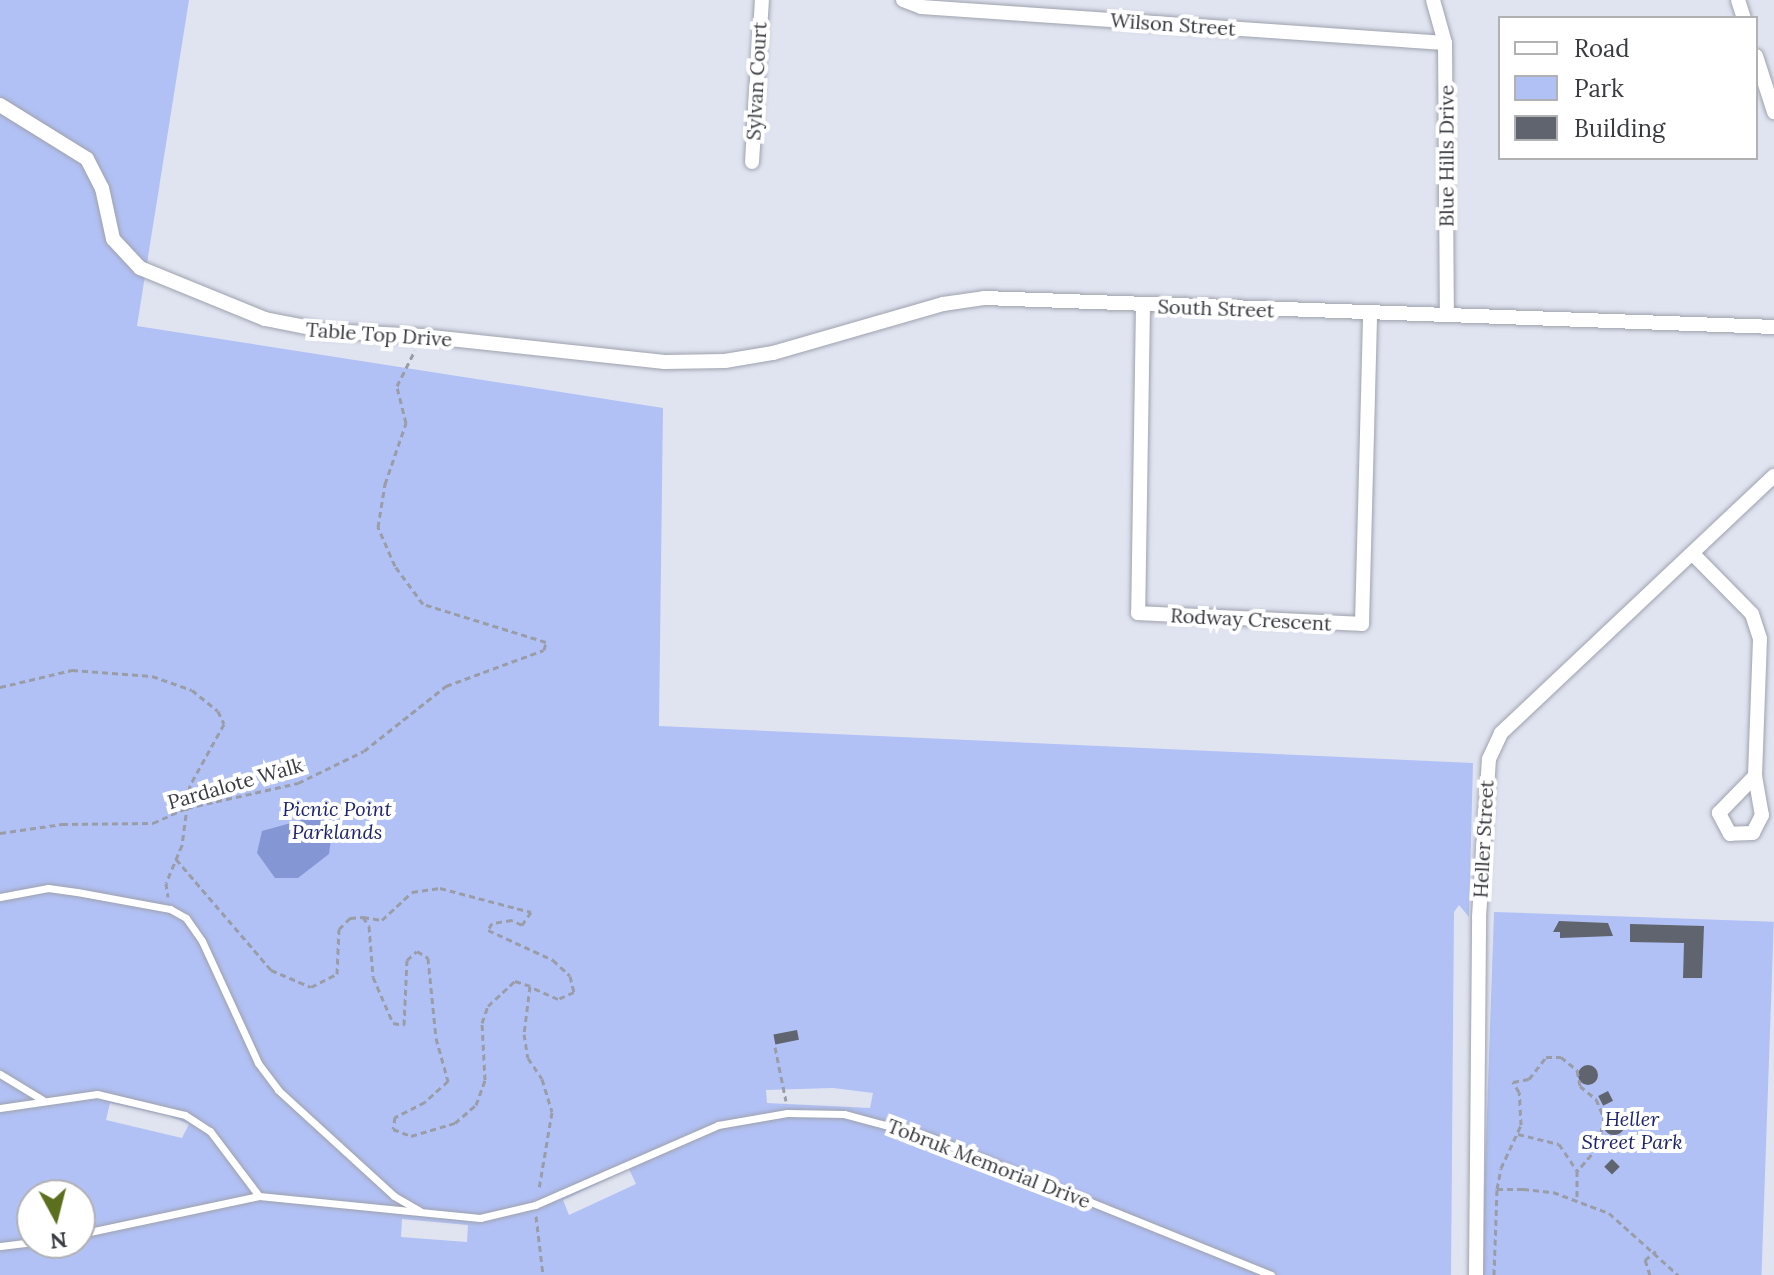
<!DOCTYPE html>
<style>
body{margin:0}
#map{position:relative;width:1774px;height:1275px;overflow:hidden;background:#e0e4f1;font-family:Lora,serif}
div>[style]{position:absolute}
.green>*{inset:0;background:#b2c1f5;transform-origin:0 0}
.water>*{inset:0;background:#8596d4}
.building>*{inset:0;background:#60646e;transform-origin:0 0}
.round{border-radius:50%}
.path>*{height:3px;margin-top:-1.5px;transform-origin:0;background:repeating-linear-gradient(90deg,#9a9da7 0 6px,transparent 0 10px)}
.roads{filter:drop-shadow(0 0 2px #9ea2ad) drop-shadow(0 0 2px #9ea2ad)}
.service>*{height:7px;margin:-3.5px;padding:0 3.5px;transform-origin:3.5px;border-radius:3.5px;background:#fff}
.minor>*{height:14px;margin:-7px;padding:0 7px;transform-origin:7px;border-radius:7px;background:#fff}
span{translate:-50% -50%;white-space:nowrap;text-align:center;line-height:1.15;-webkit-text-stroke:8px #fff;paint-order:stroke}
.street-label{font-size:20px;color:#3a3b40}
.park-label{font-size:20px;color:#1c236b;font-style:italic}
.legend{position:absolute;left:1498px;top:16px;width:260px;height:144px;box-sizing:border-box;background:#fff;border:2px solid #b0b1b3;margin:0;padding:10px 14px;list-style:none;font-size:24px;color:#3a3b40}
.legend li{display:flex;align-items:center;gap:16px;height:40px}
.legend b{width:40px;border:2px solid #b0b1b3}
.north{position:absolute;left:16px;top:1179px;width:80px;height:80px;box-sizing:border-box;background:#fff;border:2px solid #b0b1b3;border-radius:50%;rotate:173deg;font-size:22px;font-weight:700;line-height:32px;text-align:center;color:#3a3b40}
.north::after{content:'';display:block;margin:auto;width:28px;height:36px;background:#5c6f1e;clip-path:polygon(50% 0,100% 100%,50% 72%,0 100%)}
</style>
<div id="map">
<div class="green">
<div style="clip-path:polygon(evenodd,0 0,189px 0,137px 326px,663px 408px,659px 726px,1473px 763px,1469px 917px,1459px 905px,1454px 912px,1451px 1275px,0 1275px,0 0,833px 1088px,873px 1093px,870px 1108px,767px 1103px,766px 1090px,833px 1088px,0 0,110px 1103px,169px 1116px,189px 1124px,182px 1138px,106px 1120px,110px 1103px,0 0,629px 1169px,636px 1184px,569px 1215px,563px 1200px,629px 1169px,0 0,32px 1195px,80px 1195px,80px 1243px,32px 1243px,32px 1195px,0 0,402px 1219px,468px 1225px,467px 1242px,401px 1237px,402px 1219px)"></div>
<div style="left:1494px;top:912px;width:280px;height:363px;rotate:2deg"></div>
</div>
<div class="water">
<div style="clip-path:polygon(316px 816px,332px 832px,329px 854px,298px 878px,275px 878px,257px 853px,262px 831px)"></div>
</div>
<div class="building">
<div style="clip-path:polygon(1559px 921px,1608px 923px,1613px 936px,1560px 938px,1560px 932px,1553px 932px)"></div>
<div style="clip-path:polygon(1630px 924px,1704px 926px,1702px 978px,1683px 978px,1684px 943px,1630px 942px)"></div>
<div style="left:797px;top:1030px;width:10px;height:24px;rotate:79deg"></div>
<div class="round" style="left:1578px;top:1065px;width:20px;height:20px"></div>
<div style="left:1608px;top:1091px;width:11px;height:11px;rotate:63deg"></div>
<div class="round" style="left:1603px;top:1113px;width:22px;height:22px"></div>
<div style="left:1612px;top:1159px;width:11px;height:11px;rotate:45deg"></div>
</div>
<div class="path">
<div style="left:0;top:687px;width:74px;rotate:-13.3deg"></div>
<div style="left:72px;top:670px;width:80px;rotate:4.3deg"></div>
<div style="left:152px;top:676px;width:42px;rotate:19.3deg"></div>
<div style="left:192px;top:690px;width:33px;rotate:39deg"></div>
<div style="left:218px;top:711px;width:14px;rotate:65deg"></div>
<div style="left:224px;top:724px;width:70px;rotate:119.1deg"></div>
<div style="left:190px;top:785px;width:61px;rotate:97.6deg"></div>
<div style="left:182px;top:845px;width:41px;rotate:112.8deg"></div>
<div style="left:166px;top:883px;width:14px;rotate:82deg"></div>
<div style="left:0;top:833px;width:63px;rotate:-8.3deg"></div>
<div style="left:62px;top:824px;width:91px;rotate:-0.6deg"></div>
<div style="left:153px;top:823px;width:37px;rotate:-24deg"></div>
<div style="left:187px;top:808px;width:114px;rotate:-12.7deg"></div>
<div style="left:298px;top:783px;width:73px;rotate:-25.9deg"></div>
<div style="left:364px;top:751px;width:105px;rotate:-38.4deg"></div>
<div style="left:446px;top:686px;width:104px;rotate:-20.2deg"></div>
<div style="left:544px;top:650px;width:8px;rotate:-76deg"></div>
<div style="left:546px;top:642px;width:129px;rotate:-162.8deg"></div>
<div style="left:423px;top:604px;width:47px;rotate:-126.4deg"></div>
<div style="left:395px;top:566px;width:43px;rotate:-113.6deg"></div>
<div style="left:378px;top:527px;width:44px;rotate:-80.8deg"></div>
<div style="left:385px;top:484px;width:65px;rotate:-71deg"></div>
<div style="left:406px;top:423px;width:38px;rotate:-104deg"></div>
<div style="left:397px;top:386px;width:40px;rotate:-63.4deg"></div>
<div style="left:176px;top:859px;width:146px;rotate:49.4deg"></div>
<div style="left:271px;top:970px;width:43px;rotate:23deg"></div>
<div style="left:311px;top:987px;width:29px;rotate:-27deg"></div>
<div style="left:337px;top:974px;width:45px;rotate:-87.5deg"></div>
<div style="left:339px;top:929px;width:16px;rotate:-45deg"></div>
<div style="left:350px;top:918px;width:13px;rotate:-4deg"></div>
<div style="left:363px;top:917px;width:11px;rotate:56deg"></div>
<div style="left:369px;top:926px;width:51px;rotate:85.5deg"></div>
<div style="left:373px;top:977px;width:50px;rotate:66.5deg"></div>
<div style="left:393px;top:1023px;width:11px;rotate:10deg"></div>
<div style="left:404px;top:1025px;width:65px;rotate:-87.4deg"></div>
<div style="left:407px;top:960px;width:13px;rotate:-42deg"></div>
<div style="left:417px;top:951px;width:13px;rotate:32deg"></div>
<div style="left:428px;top:958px;width:80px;rotate:84.3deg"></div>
<div style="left:436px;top:1038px;width:45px;rotate:74.4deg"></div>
<div style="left:448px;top:1081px;width:31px;rotate:138deg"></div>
<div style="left:425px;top:1102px;width:34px;rotate:153deg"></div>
<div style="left:395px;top:1117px;width:12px;rotate:99deg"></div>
<div style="left:393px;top:1129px;width:19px;rotate:21deg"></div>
<div style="left:411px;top:1136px;width:46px;rotate:-16.5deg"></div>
<div style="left:455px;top:1123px;width:28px;rotate:-41deg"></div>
<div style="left:476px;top:1105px;width:27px;rotate:-70deg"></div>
<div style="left:485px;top:1080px;width:57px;rotate:-93deg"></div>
<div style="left:482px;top:1023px;width:18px;rotate:-71deg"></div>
<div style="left:488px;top:1006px;width:37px;rotate:-43deg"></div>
<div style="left:515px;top:981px;width:16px;rotate:18deg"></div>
<div style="left:530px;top:986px;width:48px;rotate:97.1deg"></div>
<div style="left:524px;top:1034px;width:24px;rotate:81deg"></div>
<div style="left:528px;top:1058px;width:25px;rotate:56deg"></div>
<div style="left:542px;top:1079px;width:34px;rotate:73deg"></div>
<div style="left:552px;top:1112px;width:78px;rotate:99.6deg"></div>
<div style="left:363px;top:917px;width:19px;rotate:9deg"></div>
<div style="left:382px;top:920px;width:41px;rotate:-43deg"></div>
<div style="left:412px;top:892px;width:28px;rotate:-8deg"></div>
<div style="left:440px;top:888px;width:94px;rotate:14.8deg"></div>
<div style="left:531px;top:912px;width:16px;rotate:125deg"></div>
<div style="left:522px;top:925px;width:11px;rotate:-153deg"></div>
<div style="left:512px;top:920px;width:20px;rotate:171deg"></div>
<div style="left:492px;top:923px;width:8px;rotate:120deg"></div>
<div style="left:488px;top:930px;width:72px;rotate:24.8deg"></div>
<div style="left:553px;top:960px;width:23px;rotate:43deg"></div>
<div style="left:570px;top:976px;width:16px;rotate:76deg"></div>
<div style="left:574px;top:992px;width:17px;rotate:156deg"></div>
<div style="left:558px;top:999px;width:30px;rotate:-156deg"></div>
<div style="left:775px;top:1047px;width:55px;rotate:78.5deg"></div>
<div style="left:1518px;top:1134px;width:42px;rotate:13.7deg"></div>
<div style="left:1559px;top:1144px;width:32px;rotate:56deg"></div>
<div style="left:1497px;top:1189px;width:21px;rotate:-79deg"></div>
<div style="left:1501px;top:1168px;width:47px;rotate:-65.1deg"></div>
<div style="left:1521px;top:1125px;width:33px;rotate:-93deg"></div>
<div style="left:1519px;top:1092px;width:12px;rotate:-121deg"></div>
<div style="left:1513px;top:1082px;width:16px;rotate:-11deg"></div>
<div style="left:1529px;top:1079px;width:28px;rotate:-52deg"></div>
<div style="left:1546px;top:1057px;width:15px"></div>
<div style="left:1561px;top:1057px;width:21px;rotate:39deg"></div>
<div style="left:1577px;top:1070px;width:16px;rotate:79deg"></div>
<div style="left:1580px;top:1086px;width:21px;rotate:39deg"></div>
<div style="left:1596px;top:1099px;width:21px;rotate:67deg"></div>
<div style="left:1604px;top:1118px;width:30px;rotate:102deg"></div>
<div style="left:1598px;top:1147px;width:32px;rotate:131deg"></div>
<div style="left:1577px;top:1171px;width:30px;rotate:90deg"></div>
<div style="left:536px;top:1216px;width:59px;rotate:83.2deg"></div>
<div style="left:1494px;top:1275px;width:86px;rotate:-88deg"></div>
<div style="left:1497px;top:1189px;width:26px"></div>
<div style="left:1523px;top:1189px;width:30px;rotate:6deg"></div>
<div style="left:1553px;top:1192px;width:60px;rotate:20.6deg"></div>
<div style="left:1609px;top:1213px;width:93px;rotate:41.9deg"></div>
<div style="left:1650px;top:1275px;width:16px;rotate:-108deg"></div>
<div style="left:1645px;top:1260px;width:14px;rotate:-39deg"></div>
</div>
<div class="roads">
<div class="service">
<div style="left:0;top:897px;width:49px;rotate:-10.6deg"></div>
<div style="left:48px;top:888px;width:29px;rotate:8deg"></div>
<div style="left:77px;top:892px;width:95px;rotate:10.4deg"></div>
<div style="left:170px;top:909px;width:18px;rotate:29deg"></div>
<div style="left:186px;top:918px;width:28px;rotate:55deg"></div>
<div style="left:202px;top:941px;width:134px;rotate:65.3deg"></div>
<div style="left:258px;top:1063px;width:34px;rotate:53deg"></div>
<div style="left:278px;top:1090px;width:157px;rotate:42.4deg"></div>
<div style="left:394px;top:1196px;width:30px;rotate:30deg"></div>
<div style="left:0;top:1074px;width:50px;rotate:31.2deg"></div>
<div style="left:0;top:1108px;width:98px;rotate:-8.2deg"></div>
<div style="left:97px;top:1094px;width:90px;rotate:13.4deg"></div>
<div style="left:185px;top:1115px;width:30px;rotate:33deg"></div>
<div style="left:210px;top:1131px;width:81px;rotate:53deg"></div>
<div style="left:80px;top:1234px;width:183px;rotate:-12deg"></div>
<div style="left:259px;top:1196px;width:222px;rotate:5.7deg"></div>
<div style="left:480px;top:1218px;width:57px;rotate:-13.3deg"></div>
<div style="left:535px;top:1205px;width:200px;rotate:-23.6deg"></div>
<div style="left:718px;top:1125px;width:70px;rotate:-9.9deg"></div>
<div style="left:787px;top:1113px;width:57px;rotate:1deg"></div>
<div style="left:844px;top:1114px;width:89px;rotate:15deg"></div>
<div style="left:930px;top:1137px;width:368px;rotate:22deg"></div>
<div style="left:0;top:1246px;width:32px;rotate:-7deg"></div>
</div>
<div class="minor">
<div style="left:903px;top:0;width:19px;rotate:21deg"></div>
<div style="left:921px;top:7px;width:525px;rotate:3.93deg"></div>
<div style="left:1433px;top:0;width:45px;rotate:74.4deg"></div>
<div style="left:1445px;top:43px;width:271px;rotate:89.6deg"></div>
<div style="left:1738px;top:0;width:19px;rotate:72deg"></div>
<div style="left:1756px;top:56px;width:59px;rotate:72.2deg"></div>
<div style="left:0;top:105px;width:102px;rotate:31.8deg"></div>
<div style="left:87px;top:159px;width:33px;rotate:63deg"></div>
<div style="left:102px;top:188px;width:52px;rotate:77.8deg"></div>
<div style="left:113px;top:239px;width:40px;rotate:47deg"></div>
<div style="left:140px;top:268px;width:135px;rotate:22.2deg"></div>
<div style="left:265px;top:319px;width:63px;rotate:11deg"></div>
<div style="left:327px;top:331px;width:95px;rotate:3deg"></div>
<div style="left:422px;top:336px;width:244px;rotate:6.1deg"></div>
<div style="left:665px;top:362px;width:60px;rotate:-1deg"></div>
<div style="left:725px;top:361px;width:49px;rotate:-9.5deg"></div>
<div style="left:773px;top:353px;width:177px;rotate:-16.1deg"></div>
<div style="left:943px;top:304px;width:41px;rotate:-8.3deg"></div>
<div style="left:984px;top:298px;width:791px;rotate:2.1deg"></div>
<div style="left:752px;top:162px;width:162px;rotate:-86.5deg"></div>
<div style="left:1143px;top:305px;width:308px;rotate:90.9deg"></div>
<div style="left:1138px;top:613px;width:224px;rotate:2.8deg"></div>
<div style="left:1362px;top:624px;width:310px;rotate:-88.5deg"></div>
<div style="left:1693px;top:554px;width:84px;rotate:45.5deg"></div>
<div style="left:1752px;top:614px;width:26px;rotate:72deg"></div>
<div style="left:1760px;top:639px;width:137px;rotate:92.1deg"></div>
<div style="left:1755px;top:776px;width:40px;rotate:80deg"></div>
<div style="left:1762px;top:815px;width:20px;rotate:117deg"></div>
<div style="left:1753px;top:833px;width:23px;rotate:178deg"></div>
<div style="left:1730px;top:834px;width:24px;rotate:-118deg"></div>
<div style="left:1719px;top:813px;width:52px;rotate:-45.8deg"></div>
<div style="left:1476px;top:1275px;width:358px;rotate:-89.5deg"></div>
<div style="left:1479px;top:917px;width:158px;rotate:-86.4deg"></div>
<div style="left:1489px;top:759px;width:29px;rotate:-65deg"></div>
<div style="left:1501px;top:733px;width:375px;rotate:-43.3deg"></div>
</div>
</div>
<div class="street-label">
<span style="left:1173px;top:24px;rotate:4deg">Wilson Street</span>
<span style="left:756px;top:81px;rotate:-87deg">Sylvan Court</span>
<span style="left:1446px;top:156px;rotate:-90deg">Blue Hills Drive</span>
<span style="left:1216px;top:308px;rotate:2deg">South Street</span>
<span style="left:379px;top:334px;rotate:4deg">Table Top Drive</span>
<span style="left:1251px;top:619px;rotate:3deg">Rodway Crescent</span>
<span style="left:235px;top:783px;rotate:-16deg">Pardalote Walk</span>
<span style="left:1483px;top:839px;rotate:-87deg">Heller Street</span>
<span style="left:989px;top:1163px;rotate:21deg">Tobruk Memorial Drive</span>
</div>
<div class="park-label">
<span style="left:337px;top:820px">Picnic Point<br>Parklands</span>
<span style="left:1632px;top:1130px">Heller<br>Street Park</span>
</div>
<ul class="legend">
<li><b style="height:10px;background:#fff"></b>Road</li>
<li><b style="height:22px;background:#b2c1f5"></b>Park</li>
<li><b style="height:22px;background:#60646e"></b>Building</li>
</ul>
<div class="north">N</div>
</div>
